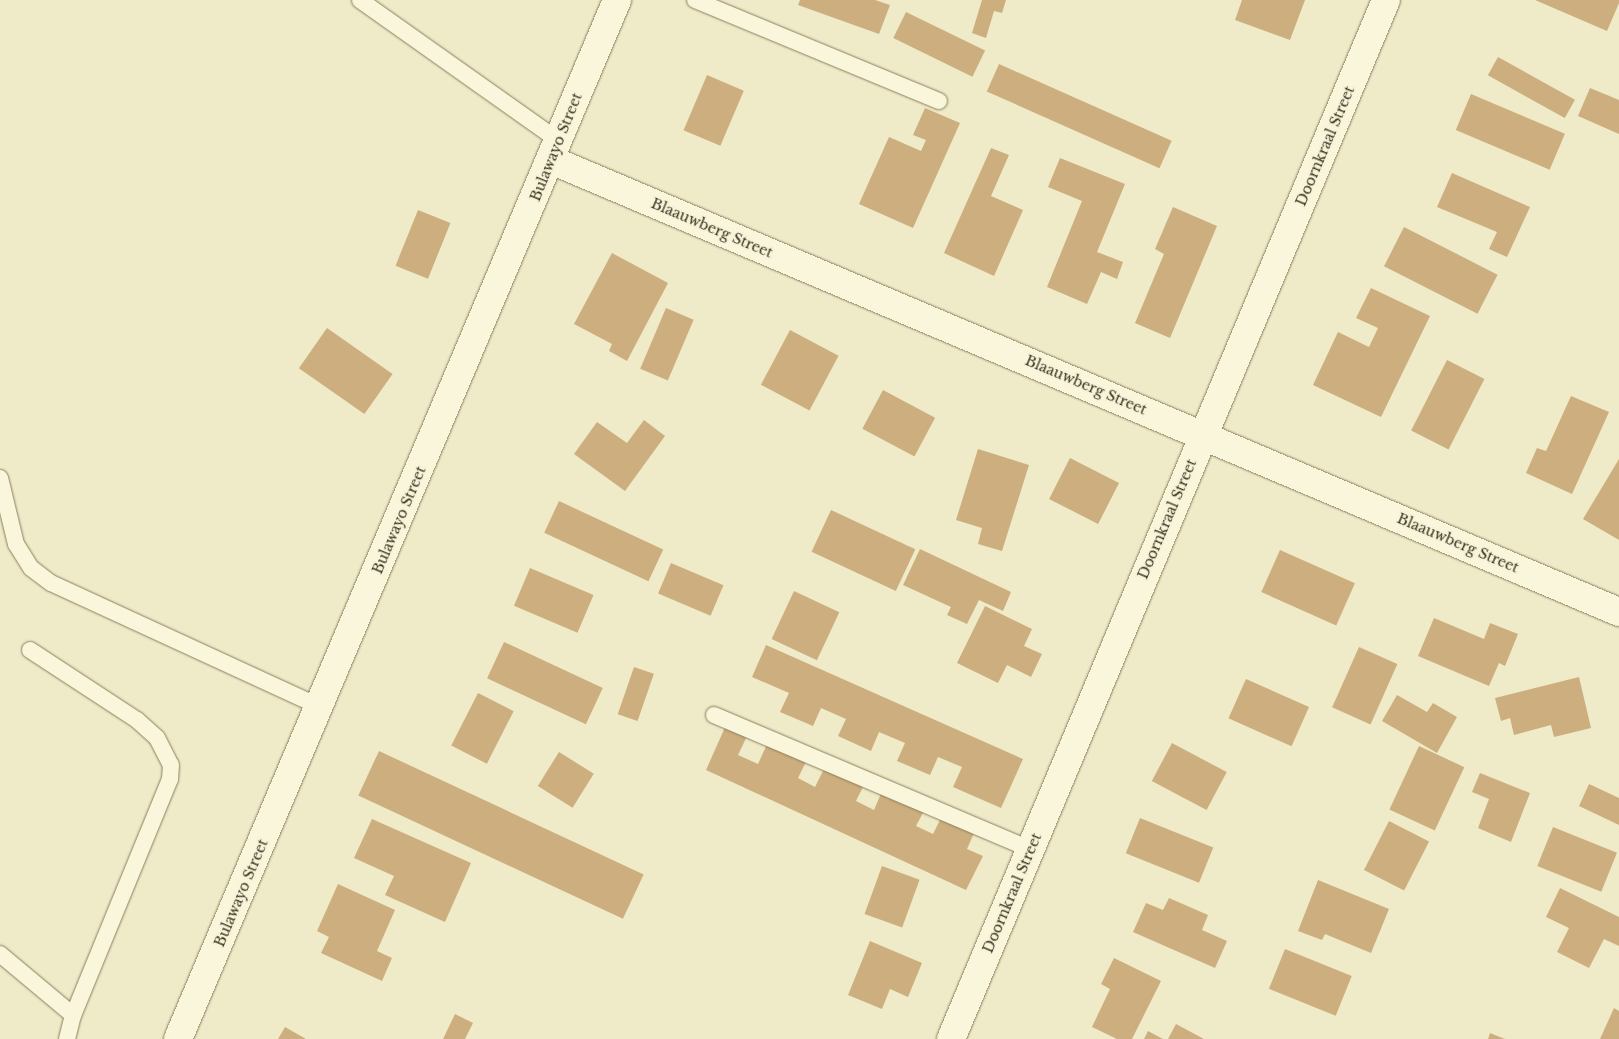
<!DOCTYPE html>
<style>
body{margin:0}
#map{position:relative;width:1619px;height:1039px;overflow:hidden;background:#efebc8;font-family:"Libre Baskerville",serif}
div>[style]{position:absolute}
.building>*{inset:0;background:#cdae7e;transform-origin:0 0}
.roads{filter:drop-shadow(0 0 1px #8b7e5d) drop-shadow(0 0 1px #8b7e5d)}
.service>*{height:16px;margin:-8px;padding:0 8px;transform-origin:8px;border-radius:8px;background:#f9f6dc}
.minor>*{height:28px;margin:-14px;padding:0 14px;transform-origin:14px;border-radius:14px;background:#f9f6dc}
span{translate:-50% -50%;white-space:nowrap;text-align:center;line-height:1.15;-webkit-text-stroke:4px #f6f3d8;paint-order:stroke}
.street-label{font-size:14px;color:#3c3320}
</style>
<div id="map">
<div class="building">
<div style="clip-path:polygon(800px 0,875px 0,890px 5px,879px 34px,798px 5px)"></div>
<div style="clip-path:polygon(982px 0,1006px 0,1002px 13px,994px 11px,986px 38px,972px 33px)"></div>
<div style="clip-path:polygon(1242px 0,1305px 0,1290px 40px,1235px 20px)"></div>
<div style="clip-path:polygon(1535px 0,1619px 0,1619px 3px,1607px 31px)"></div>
<div style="left:906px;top:12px;width:88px;height:29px;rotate:26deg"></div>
<div style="left:1498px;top:57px;width:88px;height:21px;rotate:29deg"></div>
<div style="left:999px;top:64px;width:189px;height:30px;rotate:24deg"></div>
<div style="left:707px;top:75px;width:40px;height:60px;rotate:23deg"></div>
<div style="clip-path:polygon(1590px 88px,1619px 100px,1619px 134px,1578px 116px)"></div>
<div style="left:1471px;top:94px;width:102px;height:39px;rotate:23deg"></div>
<div style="clip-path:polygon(925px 108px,960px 123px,913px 228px,859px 204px,889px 137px,921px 151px,926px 140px,913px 135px)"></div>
<div style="clip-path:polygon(991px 148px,1009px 155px,991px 196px,1023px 210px,994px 276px,944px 253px)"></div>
<div style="clip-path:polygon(1060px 158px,1125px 184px,1097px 252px,1123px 262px,1117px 279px,1101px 272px,1087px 304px,1047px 287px,1082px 201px,1048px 187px)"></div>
<div style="clip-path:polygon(1452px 173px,1530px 207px,1507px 257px,1489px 249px,1497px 232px,1437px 207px)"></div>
<div style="clip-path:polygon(1173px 207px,1217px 226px,1170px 338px,1135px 323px,1164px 254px,1155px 249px)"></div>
<div style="left:418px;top:210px;width:35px;height:60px;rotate:22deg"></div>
<div style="left:1404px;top:227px;width:105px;height:44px;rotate:27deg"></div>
<div style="clip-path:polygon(612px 253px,668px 283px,627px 361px,609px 351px,612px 344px,574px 324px)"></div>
<div style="clip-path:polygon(1371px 288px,1430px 316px,1381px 417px,1313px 385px,1338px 332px,1369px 347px,1378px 328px,1356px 318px)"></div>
<div style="left:666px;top:308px;width:30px;height:66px;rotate:23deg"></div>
<div style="left:327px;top:328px;width:80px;height:49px;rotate:35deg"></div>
<div style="left:790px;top:330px;width:55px;height:62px;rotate:28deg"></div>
<div style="left:1447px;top:360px;width:42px;height:79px;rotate:27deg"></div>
<div style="left:883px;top:390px;width:59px;height:44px;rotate:28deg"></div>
<div style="clip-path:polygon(1571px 396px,1609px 412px,1572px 494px,1526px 473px,1537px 448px,1546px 451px)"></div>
<div style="clip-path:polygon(644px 420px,665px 436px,625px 491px,574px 454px,597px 422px,627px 443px)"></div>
<div style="clip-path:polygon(978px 449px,1029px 465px,1002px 551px,978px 544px,982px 528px,956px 520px)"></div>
<div style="left:1070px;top:458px;width:55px;height:46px;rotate:27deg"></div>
<div style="clip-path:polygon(1619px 459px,1619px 540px,1583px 519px)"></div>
<div style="left:559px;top:501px;width:115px;height:35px;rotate:25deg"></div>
<div style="left:831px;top:510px;width:93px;height:46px;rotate:25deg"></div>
<div style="clip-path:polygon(920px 549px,1011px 592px,1003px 611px,979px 600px,967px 624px,947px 615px,951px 607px,903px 585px)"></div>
<div style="left:1280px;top:550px;width:82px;height:46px;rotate:24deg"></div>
<div style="left:671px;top:563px;width:57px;height:33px;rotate:23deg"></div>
<div style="left:530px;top:568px;width:69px;height:41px;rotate:23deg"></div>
<div style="left:794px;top:591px;width:50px;height:53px;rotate:25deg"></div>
<div style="clip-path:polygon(985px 606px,1032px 629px,1024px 646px,1042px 654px,1031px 677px,1007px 665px,998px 683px,957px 663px)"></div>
<div style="clip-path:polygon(1434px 618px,1484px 639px,1490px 623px,1518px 634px,1505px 666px,1499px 663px,1489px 686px,1418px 656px)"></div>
<div style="left:504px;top:642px;width:109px;height:40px;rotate:25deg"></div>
<div style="clip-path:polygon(766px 645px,1023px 759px,1001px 808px,953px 787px,962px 767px,938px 757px,930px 775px,897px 761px,905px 743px,879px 732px,871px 751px,838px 736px,846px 719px,821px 708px,813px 726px,780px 712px,789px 693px,752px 677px)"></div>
<div style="left:1359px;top:647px;width:42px;height:66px;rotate:24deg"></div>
<div style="left:634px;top:667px;width:21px;height:50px;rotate:19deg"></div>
<div style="clip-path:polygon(1579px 677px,1591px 728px,1554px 737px,1551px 725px,1514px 735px,1510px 718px,1501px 721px,1495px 698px)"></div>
<div style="left:1246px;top:679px;width:69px;height:43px;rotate:24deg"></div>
<div style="left:478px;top:693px;width:40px;height:59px;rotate:27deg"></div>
<div style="clip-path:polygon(1397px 695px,1427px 712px,1433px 703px,1457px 717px,1437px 753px,1382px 721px)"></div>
<div style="clip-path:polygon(726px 725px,748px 734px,738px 755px,758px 764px,768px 742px,807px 760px,798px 778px,815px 787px,825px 767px,864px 785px,856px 801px,874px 810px,882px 791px,924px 811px,916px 826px,933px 834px,942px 816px,975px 831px,967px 849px,983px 856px,966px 890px,706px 770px)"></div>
<div style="left:1172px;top:743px;width:62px;height:43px;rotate:28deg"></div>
<div style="left:1419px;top:746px;width:50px;height:70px;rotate:25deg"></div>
<div style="left:379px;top:751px;width:292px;height:49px;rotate:25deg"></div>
<div style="left:559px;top:752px;width:41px;height:40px;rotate:32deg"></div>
<div style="clip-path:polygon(1480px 773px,1530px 793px,1511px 842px,1478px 828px,1489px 799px,1472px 792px)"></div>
<div style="clip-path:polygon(1589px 784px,1619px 798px,1619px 825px,1579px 806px)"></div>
<div style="left:1140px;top:818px;width:79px;height:38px;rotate:22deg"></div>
<div style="clip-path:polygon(372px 819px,471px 863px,445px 922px,385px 895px,394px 876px,354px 858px)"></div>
<div style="left:1389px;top:821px;width:45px;height:55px;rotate:27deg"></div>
<div style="left:1553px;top:827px;width:69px;height:42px;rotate:22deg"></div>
<div style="left:882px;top:866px;width:40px;height:51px;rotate:20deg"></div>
<div style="clip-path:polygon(1318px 880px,1389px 909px,1371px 953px,1325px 934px,1322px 940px,1298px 931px)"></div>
<div style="clip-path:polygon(338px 884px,395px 910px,377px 951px,392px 958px,382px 981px,321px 953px,329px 937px,317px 931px)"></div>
<div style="clip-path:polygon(1560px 888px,1619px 917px,1619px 946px,1604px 939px,1589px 968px,1557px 952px,1569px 928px,1546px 917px)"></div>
<div style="clip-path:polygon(1169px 898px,1208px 915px,1202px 930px,1227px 941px,1215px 968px,1133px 932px,1146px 903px,1163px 910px)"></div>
<div style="clip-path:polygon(870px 941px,922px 963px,908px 997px,890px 989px,882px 1009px,848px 995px)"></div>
<div style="left:1285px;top:949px;width:72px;height:43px;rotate:22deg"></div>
<div style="clip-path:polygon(1114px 958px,1161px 981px,1132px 1039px,1117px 1039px,1092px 1027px,1110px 989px,1101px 984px)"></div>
<div style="clip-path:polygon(1614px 1008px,1619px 1011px,1619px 1039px,1600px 1039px)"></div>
<div style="clip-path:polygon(455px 1014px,473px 1023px,465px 1039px,443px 1039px)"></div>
<div style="clip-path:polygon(1176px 1024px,1204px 1039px,1168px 1039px)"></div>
<div style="clip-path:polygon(285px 1027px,306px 1039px,278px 1039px)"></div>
<div style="clip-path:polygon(1148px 1031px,1163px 1039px,1144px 1039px)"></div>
<div style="clip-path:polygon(1490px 1033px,1505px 1039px,1488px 1039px)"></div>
</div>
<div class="roads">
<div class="service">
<div style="left:360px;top:0;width:244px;rotate:35.3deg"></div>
<div style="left:695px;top:0;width:264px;rotate:22.5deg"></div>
<div style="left:0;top:478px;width:68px;rotate:76.4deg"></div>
<div style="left:16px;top:544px;width:28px;rotate:58deg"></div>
<div style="left:31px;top:568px;width:25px;rotate:37deg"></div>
<div style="left:51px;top:583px;width:296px;rotate:24.7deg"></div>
<div style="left:30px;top:650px;width:128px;rotate:33.2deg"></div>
<div style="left:137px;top:720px;width:27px;rotate:42deg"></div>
<div style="left:157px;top:738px;width:30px;rotate:63deg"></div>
<div style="left:171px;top:765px;width:14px;rotate:94deg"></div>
<div style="left:170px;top:779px;width:255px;rotate:112.3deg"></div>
<div style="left:73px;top:1015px;width:25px;rotate:104deg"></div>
<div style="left:714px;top:715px;width:343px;rotate:23deg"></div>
<div style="left:0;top:954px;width:95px;rotate:39.9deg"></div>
</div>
<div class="minor">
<div style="left:551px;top:160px;width:1160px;rotate:22.94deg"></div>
<div style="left:178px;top:1039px;width:1128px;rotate:-67.09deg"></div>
<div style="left:951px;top:1039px;width:1126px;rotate:-67.28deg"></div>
</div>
</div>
<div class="street-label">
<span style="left:1325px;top:146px;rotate:-67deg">Doornkraal Street</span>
<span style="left:556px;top:147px;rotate:-68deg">Bulawayo Street</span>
<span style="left:712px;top:228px;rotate:23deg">Blaauwberg Street</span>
<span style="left:1086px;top:385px;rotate:23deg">Blaauwberg Street</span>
<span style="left:1167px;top:519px;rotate:-67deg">Doornkraal Street</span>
<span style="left:399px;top:520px;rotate:-67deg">Bulawayo Street</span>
<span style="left:1458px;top:543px;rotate:23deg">Blaauwberg Street</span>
<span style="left:241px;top:893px;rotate:-67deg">Bulawayo Street</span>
<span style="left:1012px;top:893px;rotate:-67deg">Doornkraal Street</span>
</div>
</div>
